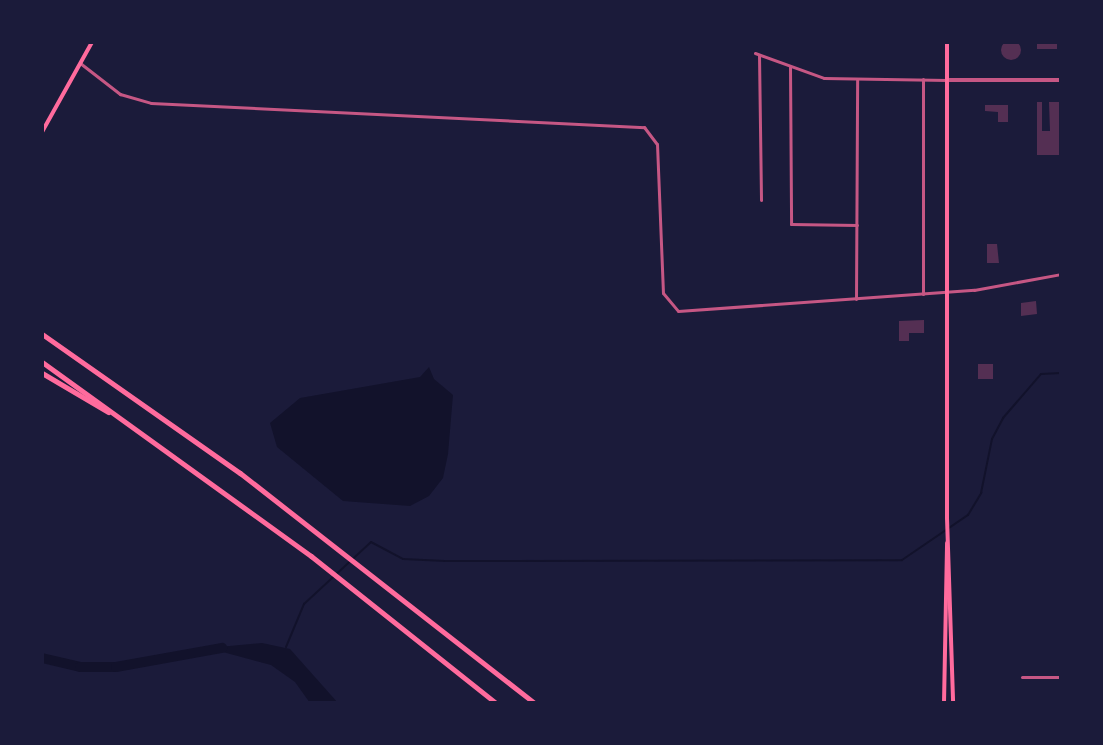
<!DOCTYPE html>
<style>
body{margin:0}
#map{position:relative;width:1103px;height:745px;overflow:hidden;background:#1b1b3a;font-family:Commissioner,sans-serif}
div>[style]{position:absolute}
.water>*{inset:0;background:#12122b}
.stream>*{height:2px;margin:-1px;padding:0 1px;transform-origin:1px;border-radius:1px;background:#12122b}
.river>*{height:10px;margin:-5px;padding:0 5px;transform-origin:5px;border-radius:5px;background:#12122b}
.building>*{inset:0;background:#542f53;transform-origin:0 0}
.round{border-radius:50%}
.minor>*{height:3px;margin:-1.5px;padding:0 1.5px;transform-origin:1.5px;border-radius:1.5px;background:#c65784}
.tertiary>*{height:4px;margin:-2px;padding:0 2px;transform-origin:2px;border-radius:2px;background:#c65784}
.secondary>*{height:4px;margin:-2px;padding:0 2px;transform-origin:2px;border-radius:2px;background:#ff6b9d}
.primary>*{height:4px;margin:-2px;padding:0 2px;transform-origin:2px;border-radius:2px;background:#ff6b9d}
.motorway>*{height:5px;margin:-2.5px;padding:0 2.5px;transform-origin:2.5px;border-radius:2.5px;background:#ff6b9d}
span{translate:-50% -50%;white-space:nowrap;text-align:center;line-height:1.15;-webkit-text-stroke:6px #1b1b3a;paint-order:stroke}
.frame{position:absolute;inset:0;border:44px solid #1b1b3a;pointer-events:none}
</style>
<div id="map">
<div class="water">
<div style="clip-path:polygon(429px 367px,434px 379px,453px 395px,448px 454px,443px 478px,429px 496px,410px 506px,343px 501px,277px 447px,270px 423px,300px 398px,420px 377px)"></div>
<div style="clip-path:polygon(262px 643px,290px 649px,338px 703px,310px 703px,295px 682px,271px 665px,208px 648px)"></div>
</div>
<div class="stream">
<div style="left:286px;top:647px;width:47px;rotate:-67.3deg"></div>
<div style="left:304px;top:604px;width:91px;rotate:-42.8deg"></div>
<div style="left:371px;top:542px;width:36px;rotate:28deg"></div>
<div style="left:403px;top:559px;width:42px;rotate:2.7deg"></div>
<div style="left:445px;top:561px;width:457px;rotate:-0.1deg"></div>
<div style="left:902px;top:560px;width:80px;rotate:-34.3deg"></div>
<div style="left:968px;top:515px;width:26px;rotate:-59deg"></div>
<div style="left:981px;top:493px;width:55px;rotate:-78.5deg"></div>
<div style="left:992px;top:439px;width:24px;rotate:-62deg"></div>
<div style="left:1003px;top:418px;width:58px;rotate:-49.2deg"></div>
<div style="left:1041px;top:374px;width:20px;rotate:-3deg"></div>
</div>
<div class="river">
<div style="left:42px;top:658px;width:39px;rotate:13deg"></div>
<div style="left:80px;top:667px;width:36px"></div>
<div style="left:116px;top:667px;width:108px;rotate:-10.2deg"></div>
</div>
<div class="building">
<div class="round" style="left:1001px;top:40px;width:20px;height:20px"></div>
<div style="left:1037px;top:42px;width:20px;height:7px"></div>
<div style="clip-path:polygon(1037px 102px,1042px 102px,1042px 131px,1050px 131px,1049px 102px,1059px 102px,1061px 155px,1037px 155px)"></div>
<div style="clip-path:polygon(985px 105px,1008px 105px,1008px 122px,998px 122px,998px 112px,985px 111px)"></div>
<div style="clip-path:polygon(987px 244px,997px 244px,999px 263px,987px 263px)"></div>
<div style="clip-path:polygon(1036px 301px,1037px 314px,1021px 316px,1021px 303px)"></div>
<div style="clip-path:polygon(924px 320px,924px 333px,909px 333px,909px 341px,899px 341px,899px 321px)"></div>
<div style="left:978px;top:364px;width:15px;height:15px"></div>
</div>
<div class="minor">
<div style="left:755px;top:53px;width:73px;rotate:19.9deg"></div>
<div style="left:824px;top:78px;width:123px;rotate:0.9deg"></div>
<div style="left:759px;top:55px;width:145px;rotate:89.2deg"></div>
<div style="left:80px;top:63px;width:51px;rotate:37.8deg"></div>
<div style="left:120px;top:94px;width:32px;rotate:16deg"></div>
<div style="left:151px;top:103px;width:494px;rotate:2.8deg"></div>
<div style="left:644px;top:127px;width:21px;rotate:53deg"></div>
<div style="left:657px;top:144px;width:149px;rotate:87.7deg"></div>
<div style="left:663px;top:293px;width:23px;rotate:50deg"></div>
<div style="left:678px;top:311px;width:297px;rotate:-4.1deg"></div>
<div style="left:974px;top:290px;width:88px;rotate:-10.4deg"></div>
<div style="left:790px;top:67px;width:157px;rotate:89.6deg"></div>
<div style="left:791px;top:224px;width:66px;rotate:0.9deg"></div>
<div style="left:923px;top:79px;width:215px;rotate:90deg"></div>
<div style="left:856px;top:299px;width:220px;rotate:-89.7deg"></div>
<div style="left:1022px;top:677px;width:39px"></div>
<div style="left:1060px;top:703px;width:67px;rotate:-90deg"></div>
</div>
<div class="tertiary">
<div style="left:947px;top:80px;width:114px"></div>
</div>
<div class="secondary">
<div style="left:42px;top:132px;width:103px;rotate:-60.9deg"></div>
</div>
<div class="primary">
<div style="left:947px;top:42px;width:476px;rotate:90deg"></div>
<div style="left:947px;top:518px;width:185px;rotate:88.1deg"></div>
<div style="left:944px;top:703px;width:160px;rotate:-88.9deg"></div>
</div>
<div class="motorway">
<div style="left:42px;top:334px;width:242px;rotate:35.1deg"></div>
<div style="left:240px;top:473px;width:373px;rotate:38deg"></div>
<div style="left:42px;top:362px;width:332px;rotate:35.8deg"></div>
<div style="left:311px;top:556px;width:236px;rotate:38.5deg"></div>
<div style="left:42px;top:373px;width:77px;rotate:30.6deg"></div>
</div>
<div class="frame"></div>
</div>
